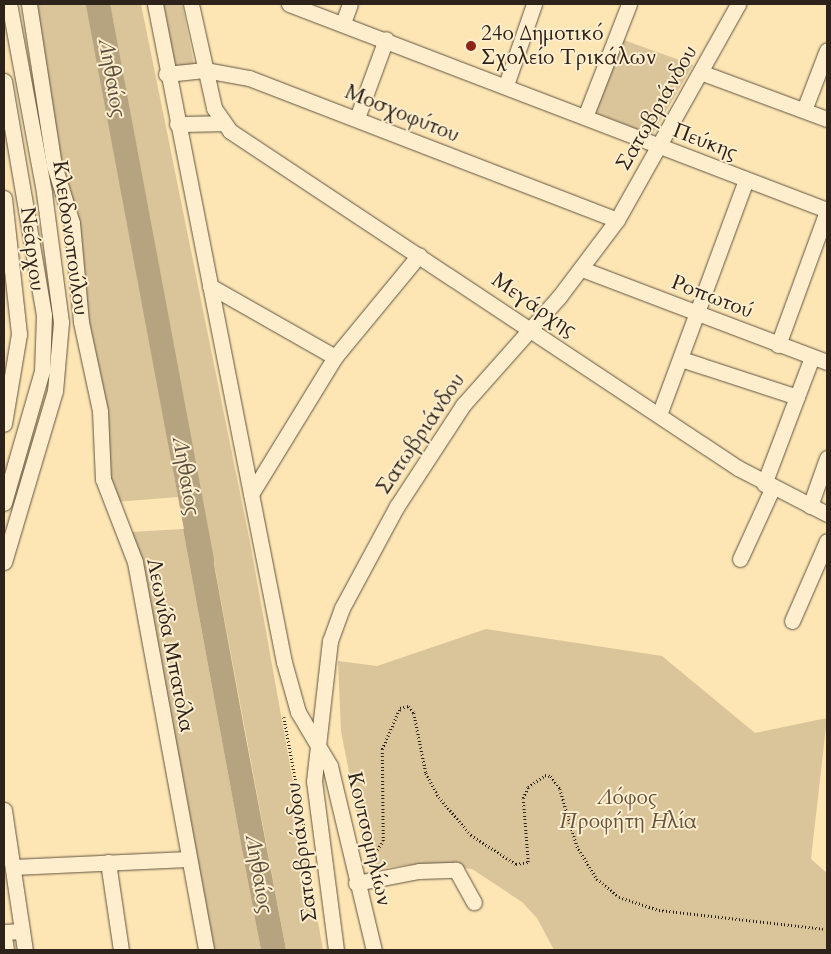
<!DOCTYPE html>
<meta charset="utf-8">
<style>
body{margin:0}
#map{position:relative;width:831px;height:954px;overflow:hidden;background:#fde5b4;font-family:Cardo,serif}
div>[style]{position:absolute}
.green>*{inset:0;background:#dac49a}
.water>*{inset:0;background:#b6a380}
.river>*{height:24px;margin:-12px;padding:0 12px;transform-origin:12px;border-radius:12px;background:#b6a380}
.path>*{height:2.5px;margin-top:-1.25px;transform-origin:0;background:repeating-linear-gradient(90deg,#2d231a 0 1px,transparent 0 3.5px)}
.roads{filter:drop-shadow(0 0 1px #615440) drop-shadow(0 0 1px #615440)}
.minor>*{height:15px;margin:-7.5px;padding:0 7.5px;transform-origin:7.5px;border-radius:7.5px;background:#feeece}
.dots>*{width:14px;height:14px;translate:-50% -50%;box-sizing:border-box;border:2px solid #feeece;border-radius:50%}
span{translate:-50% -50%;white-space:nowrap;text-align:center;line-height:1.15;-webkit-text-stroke:4px #feeece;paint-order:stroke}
.poi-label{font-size:21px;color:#2d231a}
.left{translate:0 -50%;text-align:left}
.street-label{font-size:21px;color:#2d231a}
.park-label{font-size:21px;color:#615340;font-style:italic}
.water-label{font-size:22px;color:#5d503e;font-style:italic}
.frame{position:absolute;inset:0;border:5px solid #2d231a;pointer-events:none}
</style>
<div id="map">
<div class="green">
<div style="clip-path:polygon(35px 4px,89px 4px,178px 497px,115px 502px,107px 481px)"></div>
<div style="clip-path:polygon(110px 4px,141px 4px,250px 542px,323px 950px,286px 950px)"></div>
<div style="clip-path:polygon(164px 4px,182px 4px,194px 64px,174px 66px)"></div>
<div style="clip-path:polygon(621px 39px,693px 65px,652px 135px,593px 112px)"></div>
<div style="clip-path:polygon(183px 529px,248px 882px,261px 950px,212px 950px,140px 554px,131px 532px)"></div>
<div style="clip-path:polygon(486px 629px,662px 656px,755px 733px,827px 718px,811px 859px,827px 873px,827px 950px,554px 950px,537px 918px,522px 902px,472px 869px,417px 864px,374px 869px,366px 859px,341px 731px,338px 661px,377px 666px)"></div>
</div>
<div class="water">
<div style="clip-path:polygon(207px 526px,244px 728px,286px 950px,261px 950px,248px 882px,183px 529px)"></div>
</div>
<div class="river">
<div style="left:98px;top:4px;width:566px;rotate:79.41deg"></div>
</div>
<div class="path">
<div style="left:284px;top:717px;width:122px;rotate:79.6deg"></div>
<div style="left:367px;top:864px;width:28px;rotate:-55deg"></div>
<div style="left:383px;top:841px;width:92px;rotate:-90.6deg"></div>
<div style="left:382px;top:749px;width:45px;rotate:-66.3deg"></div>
<div style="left:400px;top:708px;width:9px;rotate:-13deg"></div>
<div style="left:409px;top:706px;width:9px;rotate:54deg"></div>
<div style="left:414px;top:713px;width:61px;rotate:78.7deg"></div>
<div style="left:426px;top:773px;width:27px;rotate:62deg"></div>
<div style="left:439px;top:797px;width:50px;rotate:49.9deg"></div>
<div style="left:471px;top:835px;width:54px;rotate:32.8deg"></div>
<div style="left:516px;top:864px;width:12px;rotate:-9deg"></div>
<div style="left:528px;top:862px;width:64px;rotate:-94.5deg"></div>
<div style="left:523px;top:798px;width:12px;rotate:-66deg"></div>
<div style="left:528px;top:787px;width:21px;rotate:-35deg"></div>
<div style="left:545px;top:775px;width:6px;rotate:9deg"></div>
<div style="left:551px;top:776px;width:16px;rotate:55deg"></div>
<div style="left:560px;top:789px;width:59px;rotate:73.4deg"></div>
<div style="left:577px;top:846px;width:39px;rotate:59deg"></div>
<div style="left:597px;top:879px;width:28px;rotate:39deg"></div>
<div style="left:619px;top:897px;width:42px;rotate:18deg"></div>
<div style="left:659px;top:910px;width:169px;rotate:6.5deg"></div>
</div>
<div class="roads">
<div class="minor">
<div style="left:29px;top:4px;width:163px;rotate:81.2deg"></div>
<div style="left:54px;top:165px;width:61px;rotate:72.8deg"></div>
<div style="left:72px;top:223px;width:99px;rotate:84.8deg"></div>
<div style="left:81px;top:322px;width:91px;rotate:77.9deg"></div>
<div style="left:100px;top:411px;width:68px;rotate:87.5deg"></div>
<div style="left:103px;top:479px;width:89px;rotate:68.9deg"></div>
<div style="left:135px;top:562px;width:394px;rotate:79.6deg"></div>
<div style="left:155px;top:4px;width:671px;rotate:78.91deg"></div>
<div style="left:284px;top:662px;width:52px;rotate:74.4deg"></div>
<div style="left:298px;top:712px;width:63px;rotate:59.3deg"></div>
<div style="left:330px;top:766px;width:189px;rotate:76.6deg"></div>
<div style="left:191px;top:4px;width:107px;rotate:77.5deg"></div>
<div style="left:214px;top:108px;width:28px;rotate:55deg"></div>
<div style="left:230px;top:131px;width:610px;rotate:33.56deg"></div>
<div style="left:738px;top:468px;width:100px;rotate:27.3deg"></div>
<div style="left:289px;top:4px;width:576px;rotate:20.95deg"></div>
<div style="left:343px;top:23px;width:20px;rotate:-70deg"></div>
<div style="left:703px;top:73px;width:132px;rotate:20.4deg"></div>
<div style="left:166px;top:74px;width:39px;rotate:-6deg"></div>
<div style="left:205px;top:70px;width:45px;rotate:10.3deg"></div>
<div style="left:249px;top:78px;width:394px;rotate:21.1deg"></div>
<div style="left:4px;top:81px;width:237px;rotate:80.3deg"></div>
<div style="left:44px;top:315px;width:56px;rotate:92deg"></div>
<div style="left:42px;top:371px;width:137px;rotate:106.1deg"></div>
<div style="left:506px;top:85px;width:86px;rotate:-70.9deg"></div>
<div style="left:804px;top:110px;width:64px;rotate:-69deg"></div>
<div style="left:585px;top:117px;width:121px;rotate:-68.7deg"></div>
<div style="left:357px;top:118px;width:84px;rotate:-69.8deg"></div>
<div style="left:177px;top:124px;width:46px;rotate:-1.2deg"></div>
<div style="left:4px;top:198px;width:137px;rotate:83.7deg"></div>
<div style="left:19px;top:334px;width:91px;rotate:99.5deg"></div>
<div style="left:582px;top:269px;width:262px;rotate:20.8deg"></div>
<div style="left:210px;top:286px;width:144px;rotate:29.6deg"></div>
<div style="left:778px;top:345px;width:143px;rotate:-69.9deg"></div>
<div style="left:681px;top:359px;width:122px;rotate:18.1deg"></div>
<div style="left:659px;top:415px;width:251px;rotate:-69.7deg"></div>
<div style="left:764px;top:484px;width:136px;rotate:-69.3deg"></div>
<div style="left:251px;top:494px;width:161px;rotate:-58.5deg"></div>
<div style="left:335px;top:357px;width:132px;rotate:-50.5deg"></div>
<div style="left:810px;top:506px;width:51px;rotate:-70.5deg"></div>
<div style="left:740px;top:559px;width:77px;rotate:-65.4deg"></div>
<div style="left:4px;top:562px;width:178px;rotate:-73.4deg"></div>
<div style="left:55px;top:391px;width:69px;rotate:-85deg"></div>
<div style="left:61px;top:322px;width:131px;rotate:-97.5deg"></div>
<div style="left:44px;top:192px;width:191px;rotate:-100.5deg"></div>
<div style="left:792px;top:621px;width:87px;rotate:-66.4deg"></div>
<div style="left:4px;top:810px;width:142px;rotate:81.5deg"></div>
<div style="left:108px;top:862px;width:89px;rotate:81.6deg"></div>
<div style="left:13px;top:867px;width:175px;rotate:-2.6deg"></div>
<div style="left:356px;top:883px;width:64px;rotate:-10.8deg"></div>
<div style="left:419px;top:871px;width:37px;rotate:-2deg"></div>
<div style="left:456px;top:870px;width:37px;rotate:61deg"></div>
<div style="left:4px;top:932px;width:18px;rotate:-3deg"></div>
<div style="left:4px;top:937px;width:13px;rotate:81deg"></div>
<div style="left:336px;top:950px;width:170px;rotate:-97.4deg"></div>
<div style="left:314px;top:781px;width:141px;rotate:-83.5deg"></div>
<div style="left:330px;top:641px;width:35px;rotate:-70deg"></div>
<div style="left:342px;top:608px;width:116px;rotate:-61.7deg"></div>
<div style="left:397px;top:506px;width:121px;rotate:-56.8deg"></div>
<div style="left:463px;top:405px;width:144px;rotate:-48.4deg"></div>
<div style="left:559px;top:297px;width:96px;rotate:-53deg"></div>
<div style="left:617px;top:220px;width:248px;rotate:-60.7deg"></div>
</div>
</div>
<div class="dots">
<div style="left:471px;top:46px;background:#8f2418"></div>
</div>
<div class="poi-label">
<span class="left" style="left:481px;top:46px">24ο Δημοτικό<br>Σχολείο Τρικάλων</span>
</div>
<div class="street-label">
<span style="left:657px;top:108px;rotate:-60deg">Σατωβριάνδου</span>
<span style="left:402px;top:114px;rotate:22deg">Μοσχοφύτου</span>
<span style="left:705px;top:142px;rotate:21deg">Πεύκης</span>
<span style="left:70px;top:238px;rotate:82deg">Κλειδονοπούλου</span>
<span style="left:32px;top:249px;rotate:83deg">Νεάρχου</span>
<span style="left:712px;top:297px;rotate:21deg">Ροπωτού</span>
<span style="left:534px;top:305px;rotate:34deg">Μεγάρχης</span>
<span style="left:421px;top:434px;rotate:-56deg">Σατωβριάνδου</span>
<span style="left:170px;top:645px;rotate:79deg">Λεωνίδα Μπατόλα</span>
<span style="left:369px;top:839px;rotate:77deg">Κουτσομηλίων</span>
<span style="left:302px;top:852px;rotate:-97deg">Σατωβριάνδου</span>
</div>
<div class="park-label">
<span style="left:628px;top:810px">Λόφος<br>Προφήτη Ηλία</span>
</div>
<div class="water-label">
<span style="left:112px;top:79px;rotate:80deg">Ληθαίος</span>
<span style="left:186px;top:477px;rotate:80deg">Ληθαίος</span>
<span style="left:259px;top:875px;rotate:80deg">Ληθαίος</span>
</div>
<div class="frame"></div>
</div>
